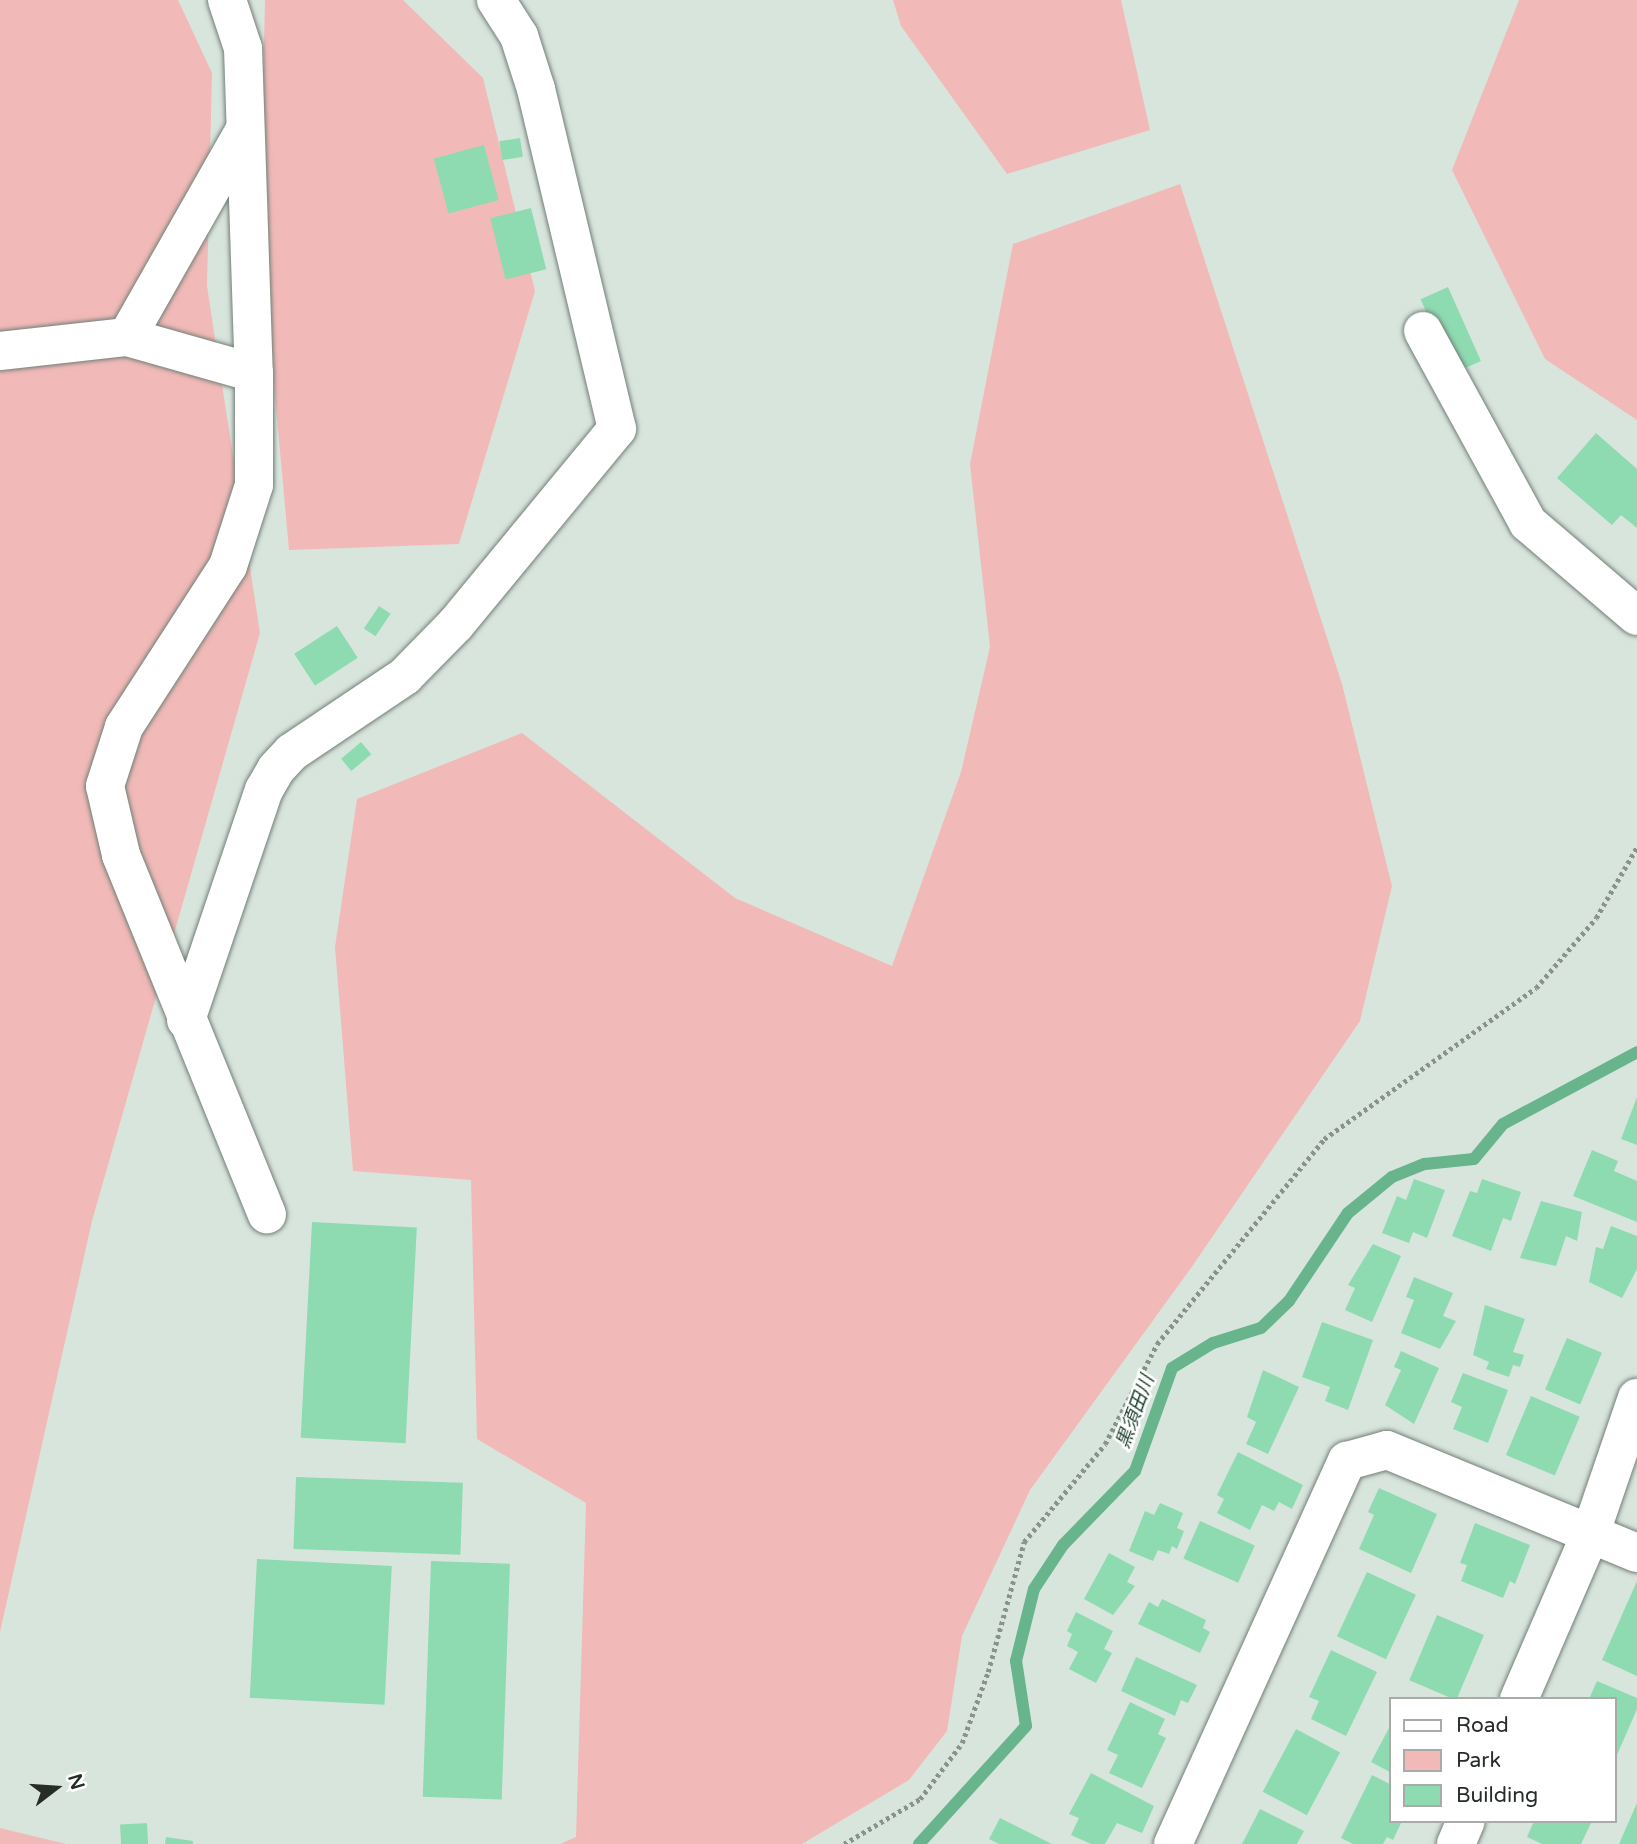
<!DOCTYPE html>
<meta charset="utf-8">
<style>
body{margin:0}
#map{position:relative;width:1637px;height:1844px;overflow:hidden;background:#d8e5dd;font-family:"Varela Round","Noto Sans JP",sans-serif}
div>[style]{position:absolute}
.green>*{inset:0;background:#f1bab8}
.stream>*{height:12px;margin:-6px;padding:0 6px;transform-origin:6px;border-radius:6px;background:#67b48d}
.building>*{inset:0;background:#8edbb2;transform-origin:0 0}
.path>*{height:4.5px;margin-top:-2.25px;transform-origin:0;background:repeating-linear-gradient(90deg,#89928c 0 3.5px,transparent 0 7px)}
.roads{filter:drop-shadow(0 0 2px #737f78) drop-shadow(0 0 2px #737f78)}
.minor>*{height:38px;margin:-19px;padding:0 19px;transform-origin:19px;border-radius:19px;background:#fff}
span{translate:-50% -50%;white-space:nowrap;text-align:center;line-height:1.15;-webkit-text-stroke:5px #fff;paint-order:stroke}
.water-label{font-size:19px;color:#193b2a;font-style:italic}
.legend{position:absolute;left:1389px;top:1697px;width:228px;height:126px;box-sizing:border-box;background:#fff;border:2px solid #a9aba9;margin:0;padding:9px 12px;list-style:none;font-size:21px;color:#272c29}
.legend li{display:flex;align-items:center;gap:14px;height:35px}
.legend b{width:35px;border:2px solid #a9aba9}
.north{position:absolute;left:21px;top:1753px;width:70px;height:70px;-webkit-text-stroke:5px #fff;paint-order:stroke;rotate:73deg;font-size:19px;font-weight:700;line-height:28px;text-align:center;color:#272c29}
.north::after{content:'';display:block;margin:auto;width:24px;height:32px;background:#272c29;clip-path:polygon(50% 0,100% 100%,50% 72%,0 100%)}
</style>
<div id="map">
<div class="green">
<div style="clip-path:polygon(0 0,178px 0,212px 73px,207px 286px,260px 633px,92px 1221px,0 1632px)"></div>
<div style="clip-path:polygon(265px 0,403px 0,483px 78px,535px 291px,459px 544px,289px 550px,260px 231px)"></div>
<div style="clip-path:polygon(893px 0,1121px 0,1150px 130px,1007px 174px,901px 26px)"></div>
<div style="clip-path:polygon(1519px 0,1637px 0,1637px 420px,1545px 359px,1452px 170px)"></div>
<div style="clip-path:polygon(1180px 184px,1342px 684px,1392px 886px,1360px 1021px,1191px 1268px,1030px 1490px,962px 1636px,947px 1731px,909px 1780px,802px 1844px,560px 1844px,576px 1837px,586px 1503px,477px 1439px,471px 1180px,353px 1171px,335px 947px,357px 799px,522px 733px,735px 898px,892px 966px,961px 772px,990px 647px,970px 464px,1013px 244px)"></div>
<div style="clip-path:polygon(0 1828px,66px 1844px,0 1844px)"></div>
</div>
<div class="stream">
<div style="left:919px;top:1844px;width:159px;rotate:-47.8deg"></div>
<div style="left:1026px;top:1726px;width:66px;rotate:-98.7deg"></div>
<div style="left:1016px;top:1661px;width:74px;rotate:-76deg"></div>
<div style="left:1034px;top:1589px;width:53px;rotate:-56.6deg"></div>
<div style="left:1063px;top:1545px;width:103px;rotate:-45.8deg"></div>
<div style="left:1135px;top:1471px;width:109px;rotate:-70.2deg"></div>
<div style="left:1172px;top:1368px;width:48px;rotate:-31.4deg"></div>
<div style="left:1213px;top:1343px;width:50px;rotate:-17.4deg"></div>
<div style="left:1261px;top:1328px;width:39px;rotate:-44deg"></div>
<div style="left:1289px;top:1301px;width:106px;rotate:-56.2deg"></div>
<div style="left:1348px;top:1213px;width:57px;rotate:-39.3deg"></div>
<div style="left:1392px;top:1177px;width:35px;rotate:-22deg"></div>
<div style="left:1425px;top:1164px;width:49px;rotate:-5.8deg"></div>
<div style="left:1474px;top:1159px;width:45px;rotate:-50.4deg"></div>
<div style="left:1503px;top:1124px;width:152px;rotate:-28.2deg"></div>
</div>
<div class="building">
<div style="left:520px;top:138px;width:19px;height:21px;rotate:81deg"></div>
<div style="left:484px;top:145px;width:57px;height:52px;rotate:75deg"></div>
<div style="left:531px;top:208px;width:63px;height:42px;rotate:76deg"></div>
<div style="left:1448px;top:287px;width:81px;height:30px;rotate:66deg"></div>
<div style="clip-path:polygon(1596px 433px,1637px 469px,1637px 528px,1621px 515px,1612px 525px,1557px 478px)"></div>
<div style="left:379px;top:606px;width:14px;height:27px;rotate:34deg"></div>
<div style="left:337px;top:626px;width:38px;height:51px;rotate:57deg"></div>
<div style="left:361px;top:742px;width:16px;height:26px;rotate:50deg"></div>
<div style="clip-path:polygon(1637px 1097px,1637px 1145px,1621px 1139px)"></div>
<div style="clip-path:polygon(1592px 1150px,1618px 1161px,1614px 1171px,1637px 1181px,1637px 1222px,1573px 1196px)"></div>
<div style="clip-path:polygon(1414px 1179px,1445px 1190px,1427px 1238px,1413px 1232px,1409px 1243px,1382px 1233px,1397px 1196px,1406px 1200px)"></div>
<div style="clip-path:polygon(1482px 1179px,1521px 1192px,1511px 1221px,1503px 1218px,1491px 1251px,1452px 1236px,1470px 1191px,1477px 1193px)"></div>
<div style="clip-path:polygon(1541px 1201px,1582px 1212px,1577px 1241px,1566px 1236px,1556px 1266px,1520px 1258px)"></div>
<div style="left:312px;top:1222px;width:105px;height:216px;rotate:3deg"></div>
<div style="clip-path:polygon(1611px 1226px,1637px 1236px,1637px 1269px,1622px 1298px,1589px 1282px,1596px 1247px,1603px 1249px)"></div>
<div style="clip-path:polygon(1373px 1244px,1401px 1256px,1372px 1322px,1345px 1310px,1355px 1288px,1348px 1285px)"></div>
<div style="clip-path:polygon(1414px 1277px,1453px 1293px,1443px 1316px,1456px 1321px,1440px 1349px,1401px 1333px,1414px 1300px,1406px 1297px)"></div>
<div style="clip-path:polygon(1485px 1305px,1525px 1319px,1513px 1352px,1524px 1355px,1520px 1367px,1513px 1365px,1509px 1377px,1486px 1369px,1489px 1362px,1473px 1355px)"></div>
<div style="clip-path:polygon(1322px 1322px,1373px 1340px,1348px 1410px,1325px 1401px,1330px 1387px,1302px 1377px)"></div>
<div style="left:1567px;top:1338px;width:38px;height:56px;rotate:23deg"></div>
<div style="clip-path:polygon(1401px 1351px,1439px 1368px,1414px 1424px,1385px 1405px,1401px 1370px,1394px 1367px)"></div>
<div style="clip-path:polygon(1263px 1370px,1299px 1387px,1268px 1454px,1246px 1444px,1256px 1422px,1247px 1417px)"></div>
<div style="clip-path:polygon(1463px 1373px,1508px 1390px,1488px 1443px,1453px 1429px,1462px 1407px,1451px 1402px)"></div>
<div style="left:1531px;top:1396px;width:53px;height:64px;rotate:23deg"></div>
<div style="clip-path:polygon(1238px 1452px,1303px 1485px,1292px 1509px,1279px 1502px,1274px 1511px,1262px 1505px,1250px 1530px,1217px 1513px,1224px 1499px,1217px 1495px)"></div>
<div style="left:296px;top:1477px;width:167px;height:72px;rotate:2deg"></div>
<div style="clip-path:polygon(1379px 1488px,1437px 1514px,1411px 1573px,1359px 1549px,1374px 1515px,1368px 1512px)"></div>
<div style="clip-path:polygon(1160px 1503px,1183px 1513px,1177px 1528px,1184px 1531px,1177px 1549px,1172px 1546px,1169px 1554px,1158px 1550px,1153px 1561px,1129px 1551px,1145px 1511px,1154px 1515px)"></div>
<div style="left:1200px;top:1521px;width:60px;height:41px;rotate:24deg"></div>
<div style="clip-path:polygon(1475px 1523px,1530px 1545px,1515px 1584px,1510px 1581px,1503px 1598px,1461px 1581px,1467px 1565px,1460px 1563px)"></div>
<div style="clip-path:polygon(1109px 1553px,1135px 1567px,1127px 1582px,1135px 1586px,1113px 1615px,1084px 1599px)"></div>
<div style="left:257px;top:1559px;width:135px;height:139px;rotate:3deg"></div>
<div style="left:431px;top:1561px;width:79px;height:236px;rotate:2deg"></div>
<div style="left:1367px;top:1572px;width:54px;height:71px;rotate:25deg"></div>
<div style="clip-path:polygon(1637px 1581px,1637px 1676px,1602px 1660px)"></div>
<div style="clip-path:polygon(1162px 1599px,1206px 1620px,1203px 1628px,1210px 1632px,1200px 1653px,1138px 1624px,1149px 1602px,1158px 1607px)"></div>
<div style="clip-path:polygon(1076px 1612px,1113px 1631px,1104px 1649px,1112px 1653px,1096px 1683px,1069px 1669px,1078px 1652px,1067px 1646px,1072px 1634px,1067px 1631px)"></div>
<div style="left:1437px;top:1615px;width:51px;height:71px;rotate:23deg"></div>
<div style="clip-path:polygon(1331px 1650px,1377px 1672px,1346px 1736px,1311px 1719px,1319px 1701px,1309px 1697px)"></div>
<div style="clip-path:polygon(1136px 1657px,1197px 1685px,1188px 1703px,1181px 1700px,1175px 1716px,1121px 1691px)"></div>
<div style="clip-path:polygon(1597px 1681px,1637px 1698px,1637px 1709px,1617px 1755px,1614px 1699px,1589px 1699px)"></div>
<div style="clip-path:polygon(1130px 1702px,1165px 1719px,1158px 1734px,1166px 1738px,1142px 1788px,1109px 1773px,1118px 1755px,1107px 1750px)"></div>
<div style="clip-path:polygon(1390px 1726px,1390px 1772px,1371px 1762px)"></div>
<div style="left:1296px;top:1729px;width:50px;height:71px;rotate:28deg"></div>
<div style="clip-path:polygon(1091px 1773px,1154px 1806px,1142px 1833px,1117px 1823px,1105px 1844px,1091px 1844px,1071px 1835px,1079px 1818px,1069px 1814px)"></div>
<div style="clip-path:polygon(1372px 1775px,1390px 1784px,1390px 1821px,1402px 1821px,1393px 1840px,1387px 1837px,1383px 1844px,1353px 1844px,1341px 1838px)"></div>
<div style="clip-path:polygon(1637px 1803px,1637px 1844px,1619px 1844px)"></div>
<div style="clip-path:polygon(1260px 1809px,1304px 1831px,1297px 1844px,1242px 1844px)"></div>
<div style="clip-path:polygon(1000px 1818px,1052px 1844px,999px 1844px,989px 1839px)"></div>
<div style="clip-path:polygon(1534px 1821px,1592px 1821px,1581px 1844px,1542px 1844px,1527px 1837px)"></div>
<div style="left:147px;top:1823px;width:21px;height:27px;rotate:87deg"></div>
<div style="clip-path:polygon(166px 1837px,193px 1841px,193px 1844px,165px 1844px)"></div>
</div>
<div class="path">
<div style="left:844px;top:1844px;width:88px;rotate:-30.6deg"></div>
<div style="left:920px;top:1799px;width:70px;rotate:-53.1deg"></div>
<div style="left:962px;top:1743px;width:76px;rotate:-69.9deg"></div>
<div style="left:988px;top:1672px;width:135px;rotate:-74.5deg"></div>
<div style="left:1024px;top:1542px;width:127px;rotate:-50.4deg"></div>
<div style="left:1105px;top:1444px;width:113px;rotate:-62.5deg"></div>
<div style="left:1157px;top:1344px;width:264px;rotate:-50.8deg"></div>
<div style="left:1324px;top:1139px;width:260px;rotate:-35.5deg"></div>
<div style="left:1536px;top:988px;width:92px;rotate:-49.4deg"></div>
<div style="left:1596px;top:918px;width:82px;rotate:-60deg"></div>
</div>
<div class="roads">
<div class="minor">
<div style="left:227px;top:0;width:51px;rotate:71.6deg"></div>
<div style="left:243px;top:48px;width:325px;rotate:88.1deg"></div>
<div style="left:1423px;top:331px;width:219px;rotate:61.3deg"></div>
<div style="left:1528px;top:523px;width:143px;rotate:40.5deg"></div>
<div style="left:127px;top:337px;width:239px;rotate:-60.4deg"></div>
<div style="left:0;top:351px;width:128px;rotate:-6.3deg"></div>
<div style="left:127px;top:337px;width:132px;rotate:15.8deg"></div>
<div style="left:254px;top:373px;width:112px;rotate:90deg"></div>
<div style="left:254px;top:485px;width:85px;rotate:107.8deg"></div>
<div style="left:228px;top:566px;width:192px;rotate:122.9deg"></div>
<div style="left:124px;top:727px;width:62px;rotate:107.9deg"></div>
<div style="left:105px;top:786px;width:71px;rotate:76.9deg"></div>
<div style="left:121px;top:855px;width:388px;rotate:67.9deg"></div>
<div style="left:186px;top:1020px;width:243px;rotate:-71.3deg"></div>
<div style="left:264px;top:790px;width:24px;rotate:-60deg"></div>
<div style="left:276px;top:769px;width:23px;rotate:-47deg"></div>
<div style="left:292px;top:752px;width:136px;rotate:-33.9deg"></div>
<div style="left:405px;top:676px;width:73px;rotate:-45.6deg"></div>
<div style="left:456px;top:624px;width:253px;rotate:-50.5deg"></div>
<div style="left:617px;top:429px;width:350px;rotate:-103.4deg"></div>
<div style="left:536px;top:89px;width:56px;rotate:-107.8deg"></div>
<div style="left:519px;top:36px;width:43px;rotate:-122.6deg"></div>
<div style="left:1519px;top:1699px;width:179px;rotate:-66.6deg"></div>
<div style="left:1590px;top:1535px;width:145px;rotate:-71.1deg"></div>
<div style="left:1173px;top:1844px;width:421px;rotate:-65.6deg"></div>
<div style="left:1347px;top:1461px;width:41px;rotate:-15.4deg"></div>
<div style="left:1387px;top:1450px;width:270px;rotate:22.4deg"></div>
<div style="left:1456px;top:1844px;width:25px;rotate:-67deg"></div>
</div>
</div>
<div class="water-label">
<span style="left:1136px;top:1412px;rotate:-70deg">黒須田川</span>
</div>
<ul class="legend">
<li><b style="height:9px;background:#fff"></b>Road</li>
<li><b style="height:19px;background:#f1bab8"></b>Park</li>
<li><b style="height:19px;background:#8edbb2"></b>Building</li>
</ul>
<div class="north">N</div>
</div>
